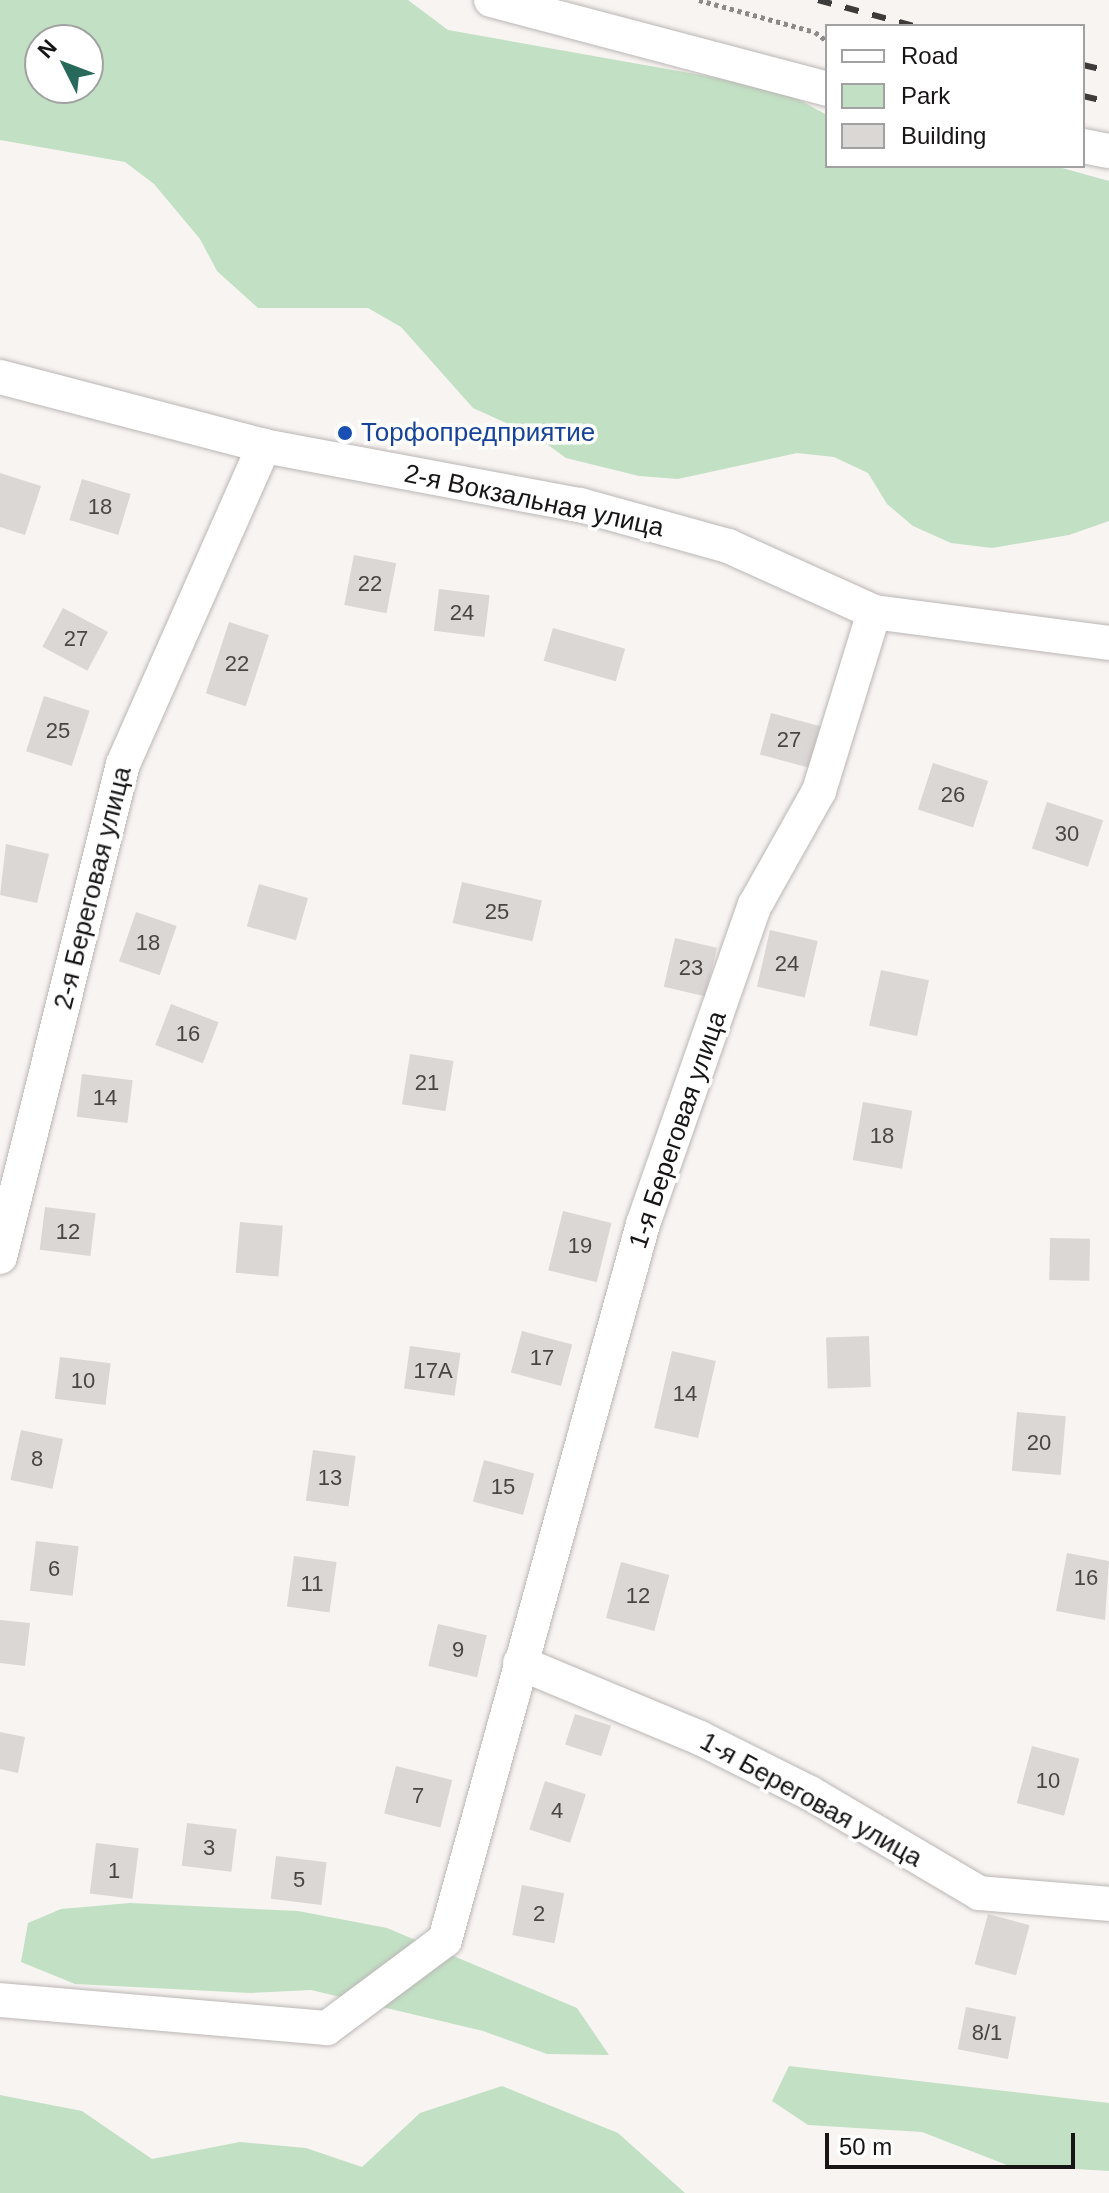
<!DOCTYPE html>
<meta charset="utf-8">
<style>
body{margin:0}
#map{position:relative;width:1109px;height:2193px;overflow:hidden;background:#f8f4f2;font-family:Arial,sans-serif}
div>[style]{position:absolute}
.green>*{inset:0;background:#c2e0c4}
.building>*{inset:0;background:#dbd7d5;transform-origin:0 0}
.path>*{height:5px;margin-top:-2.5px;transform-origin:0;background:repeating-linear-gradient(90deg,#8c8988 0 4px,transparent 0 8px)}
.roads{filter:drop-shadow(0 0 2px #bab6b4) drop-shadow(0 0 2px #bab6b4)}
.minor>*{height:34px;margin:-17px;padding:0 17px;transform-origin:17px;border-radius:17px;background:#fff}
.rail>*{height:6px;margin-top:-3px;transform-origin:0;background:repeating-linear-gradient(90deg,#3e3c3b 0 14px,transparent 0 28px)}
.dots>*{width:22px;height:22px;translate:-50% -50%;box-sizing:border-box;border:4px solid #fff;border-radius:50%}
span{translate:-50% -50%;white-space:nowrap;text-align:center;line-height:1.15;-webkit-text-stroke:7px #fff;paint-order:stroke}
.number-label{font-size:22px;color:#484645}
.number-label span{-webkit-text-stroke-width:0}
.transit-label{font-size:26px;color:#164399}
.left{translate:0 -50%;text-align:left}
.street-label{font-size:26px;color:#171515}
.legend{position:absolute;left:825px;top:24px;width:260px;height:144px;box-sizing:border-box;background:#fff;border:2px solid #a2a1a1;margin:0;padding:10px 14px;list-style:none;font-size:24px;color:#171515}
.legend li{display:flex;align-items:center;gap:16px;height:40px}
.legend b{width:40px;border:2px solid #a2a1a1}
.north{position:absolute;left:24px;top:24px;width:80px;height:80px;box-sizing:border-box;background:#fff;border:2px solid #a2a1a1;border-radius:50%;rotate:312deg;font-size:22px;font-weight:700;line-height:32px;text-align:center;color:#171515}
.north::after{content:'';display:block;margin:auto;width:28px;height:36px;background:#276a5b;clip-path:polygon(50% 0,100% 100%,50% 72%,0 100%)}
.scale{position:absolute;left:825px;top:2133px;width:250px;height:36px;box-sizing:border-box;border:4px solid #171515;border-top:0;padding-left:10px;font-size:24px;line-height:28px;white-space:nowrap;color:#171515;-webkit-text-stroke:6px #fff;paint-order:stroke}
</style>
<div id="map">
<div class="green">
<div style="clip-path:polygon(evenodd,0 0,408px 0,448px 30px,779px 89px,827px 115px,827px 166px,1055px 166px,1109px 181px,1109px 521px,1069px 535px,992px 548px,951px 543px,913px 526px,887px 504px,868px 473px,834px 457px,797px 453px,678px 479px,639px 476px,566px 458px,537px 437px,473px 408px,401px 327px,368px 308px,258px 308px,217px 271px,200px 239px,154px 184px,125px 162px,0 140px,0 0,40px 40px,88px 40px,88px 88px,40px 88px,40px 40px)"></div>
<div style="clip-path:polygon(130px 1903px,298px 1911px,387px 1928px,577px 2008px,609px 2055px,547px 2054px,483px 2031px,311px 1990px,250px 1993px,75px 1984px,21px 1962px,28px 1923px,61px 1909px)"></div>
<div style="clip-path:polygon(789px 2066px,1109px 2103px,1109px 2171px,1007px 2165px,922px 2132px,808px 2125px,772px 2101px)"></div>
<div style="clip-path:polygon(502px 2086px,618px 2133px,685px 2193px,0 2193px,0 2095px,82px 2111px,152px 2159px,240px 2142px,306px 2148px,362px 2167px,420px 2113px)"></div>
</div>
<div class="building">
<div style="clip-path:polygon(0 473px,41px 486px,25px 535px,0 527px)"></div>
<div style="left:82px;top:479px;width:51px;height:43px;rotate:17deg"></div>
<div style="left:354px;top:555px;width:43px;height:51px;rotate:11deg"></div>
<div style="left:439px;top:589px;width:51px;height:42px;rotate:7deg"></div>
<div style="left:63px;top:608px;width:51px;height:44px;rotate:28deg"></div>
<div style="left:229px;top:622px;width:42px;height:75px;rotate:18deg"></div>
<div style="left:553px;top:628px;width:75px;height:34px;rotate:16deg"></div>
<div style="left:44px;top:696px;width:48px;height:58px;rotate:18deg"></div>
<div style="left:771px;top:713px;width:51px;height:43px;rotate:15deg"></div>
<div style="left:933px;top:763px;width:58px;height:49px;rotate:18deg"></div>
<div style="left:1047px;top:802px;width:59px;height:49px;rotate:18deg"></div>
<div style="clip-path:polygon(6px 844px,49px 854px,37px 903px,0 895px)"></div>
<div style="left:462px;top:882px;width:82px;height:42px;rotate:13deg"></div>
<div style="left:259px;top:884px;width:51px;height:44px;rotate:16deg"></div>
<div style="left:136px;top:912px;width:43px;height:52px;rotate:19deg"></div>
<div style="left:770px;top:930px;width:49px;height:58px;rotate:13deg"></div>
<div style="left:675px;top:938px;width:43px;height:50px;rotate:13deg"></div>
<div style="left:881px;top:970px;width:49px;height:57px;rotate:12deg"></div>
<div style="left:171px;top:1004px;width:51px;height:44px;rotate:21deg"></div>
<div style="left:410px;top:1054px;width:44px;height:51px;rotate:9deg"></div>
<div style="left:82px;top:1074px;width:51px;height:43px;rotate:7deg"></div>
<div style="left:863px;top:1102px;width:50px;height:59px;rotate:10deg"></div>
<div style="left:45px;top:1207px;width:51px;height:43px;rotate:7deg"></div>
<div style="left:563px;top:1211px;width:50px;height:61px;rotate:14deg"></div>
<div style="left:240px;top:1222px;width:43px;height:51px;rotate:5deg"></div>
<div style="left:1050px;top:1238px;width:40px;height:42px;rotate:1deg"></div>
<div style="left:522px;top:1331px;width:52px;height:43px;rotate:15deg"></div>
<div style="left:869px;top:1336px;width:51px;height:43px;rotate:88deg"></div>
<div style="left:410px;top:1346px;width:51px;height:43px;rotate:8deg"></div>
<div style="left:672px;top:1351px;width:45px;height:79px;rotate:13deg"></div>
<div style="left:60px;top:1357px;width:51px;height:42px;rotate:7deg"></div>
<div style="left:1017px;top:1412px;width:49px;height:59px;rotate:5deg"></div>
<div style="left:21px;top:1430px;width:43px;height:51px;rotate:12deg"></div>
<div style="left:313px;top:1450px;width:43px;height:51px;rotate:8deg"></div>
<div style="left:484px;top:1460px;width:52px;height:43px;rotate:15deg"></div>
<div style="left:36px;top:1541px;width:43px;height:50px;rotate:7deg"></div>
<div style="clip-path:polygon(1067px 1553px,1109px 1561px,1105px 1620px,1056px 1611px)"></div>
<div style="left:294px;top:1556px;width:43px;height:51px;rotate:8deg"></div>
<div style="left:621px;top:1562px;width:50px;height:58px;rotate:15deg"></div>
<div style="clip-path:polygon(0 1620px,30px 1623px,25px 1666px,0 1663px)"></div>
<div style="left:438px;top:1624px;width:50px;height:43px;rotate:13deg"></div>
<div style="left:575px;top:1714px;width:38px;height:32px;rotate:18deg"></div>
<div style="clip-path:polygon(0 1732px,25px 1737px,18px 1773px,0 1769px)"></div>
<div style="left:1032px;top:1746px;width:49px;height:59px;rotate:15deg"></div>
<div style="left:396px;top:1766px;width:58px;height:49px;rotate:14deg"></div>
<div style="left:545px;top:1781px;width:43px;height:51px;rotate:18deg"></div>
<div style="left:187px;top:1823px;width:50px;height:43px;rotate:7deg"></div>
<div style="left:96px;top:1843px;width:43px;height:51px;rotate:7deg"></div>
<div style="left:276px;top:1856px;width:51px;height:43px;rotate:7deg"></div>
<div style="left:522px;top:1885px;width:43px;height:51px;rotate:11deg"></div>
<div style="left:988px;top:1914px;width:43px;height:52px;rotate:15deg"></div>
<div style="left:966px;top:2007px;width:51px;height:43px;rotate:11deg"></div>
</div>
<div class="path">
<div style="left:699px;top:0;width:120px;rotate:15.4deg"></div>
<div style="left:815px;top:32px;width:15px;rotate:37deg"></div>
</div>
<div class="roads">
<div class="minor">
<div style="left:491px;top:0;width:348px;rotate:14.8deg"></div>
<div style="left:1083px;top:146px;width:26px;rotate:11deg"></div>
<div style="left:0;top:377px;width:273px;rotate:14.6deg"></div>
<div style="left:264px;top:446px;width:321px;rotate:10.6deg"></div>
<div style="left:580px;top:505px;width:154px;rotate:15.5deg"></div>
<div style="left:728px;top:546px;width:160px;rotate:24.3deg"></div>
<div style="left:874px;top:612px;width:237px;rotate:7.5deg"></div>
<div style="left:0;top:1257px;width:508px;rotate:-75.99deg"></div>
<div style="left:123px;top:764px;width:348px;rotate:-66.1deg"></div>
<div style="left:520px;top:1663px;width:195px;rotate:22.6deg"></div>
<div style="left:700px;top:1738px;width:123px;rotate:26.6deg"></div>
<div style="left:810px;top:1793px;width:196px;rotate:30.6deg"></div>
<div style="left:979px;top:1893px;width:130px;rotate:4.8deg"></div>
<div style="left:0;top:2000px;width:328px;rotate:4.9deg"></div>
<div style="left:327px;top:2028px;width:147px;rotate:-36.7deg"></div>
<div style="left:445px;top:1940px;width:743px;rotate:-74.54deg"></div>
<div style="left:643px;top:1224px;width:338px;rotate:-70.7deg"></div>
<div style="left:755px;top:905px;width:131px;rotate:-60.7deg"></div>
<div style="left:819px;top:791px;width:187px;rotate:-72.9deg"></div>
</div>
</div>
<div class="rail">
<div style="left:818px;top:0;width:99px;rotate:15.2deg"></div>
<div style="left:1083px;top:65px;width:27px;rotate:13deg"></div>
<div style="left:1083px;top:96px;width:27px;rotate:13deg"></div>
</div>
<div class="dots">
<div style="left:345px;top:433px;background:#1a4fb4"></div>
</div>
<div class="number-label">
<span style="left:100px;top:507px">18</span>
<span style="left:370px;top:584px">22</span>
<span style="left:462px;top:613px">24</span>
<span style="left:76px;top:639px">27</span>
<span style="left:237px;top:664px">22</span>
<span style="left:58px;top:731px">25</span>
<span style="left:789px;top:740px">27</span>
<span style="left:953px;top:795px">26</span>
<span style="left:1067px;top:834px">30</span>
<span style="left:497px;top:912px">25</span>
<span style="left:148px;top:943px">18</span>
<span style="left:787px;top:964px">24</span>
<span style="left:691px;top:968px">23</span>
<span style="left:188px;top:1034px">16</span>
<span style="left:427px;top:1083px">21</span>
<span style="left:105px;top:1098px">14</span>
<span style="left:882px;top:1136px">18</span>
<span style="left:68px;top:1232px">12</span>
<span style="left:580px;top:1246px">19</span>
<span style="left:542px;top:1358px">17</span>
<span style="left:433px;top:1371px">17А</span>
<span style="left:83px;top:1381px">10</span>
<span style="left:685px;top:1394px">14</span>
<span style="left:1039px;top:1443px">20</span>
<span style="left:37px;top:1459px">8</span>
<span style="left:330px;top:1478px">13</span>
<span style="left:503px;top:1487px">15</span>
<span style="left:54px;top:1569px">6</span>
<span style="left:1086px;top:1578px">16</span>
<span style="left:312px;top:1584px">11</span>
<span style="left:638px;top:1596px">12</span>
<span style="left:458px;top:1650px">9</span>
<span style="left:1048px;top:1781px">10</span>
<span style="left:418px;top:1796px">7</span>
<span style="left:557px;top:1811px">4</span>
<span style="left:209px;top:1848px">3</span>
<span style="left:114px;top:1871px">1</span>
<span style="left:299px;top:1880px">5</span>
<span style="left:539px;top:1914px">2</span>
<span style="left:987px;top:2033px">8/1</span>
</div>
<div class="transit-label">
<span class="left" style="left:361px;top:433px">Торфопредприятие</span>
</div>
<div class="street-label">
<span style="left:534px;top:501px;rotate:12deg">2-я Вокзальная улица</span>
<span style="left:93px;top:888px;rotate:-76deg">2-я Береговая улица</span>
<span style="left:678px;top:1130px;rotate:-71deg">1-я Береговая улица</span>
<span style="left:811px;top:1800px;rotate:29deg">1-я Береговая улица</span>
</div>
<ul class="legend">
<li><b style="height:10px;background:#fff"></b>Road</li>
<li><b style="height:22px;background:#c2e0c4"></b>Park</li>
<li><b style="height:22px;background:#dbd7d5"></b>Building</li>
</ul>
<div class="north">N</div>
<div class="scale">50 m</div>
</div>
